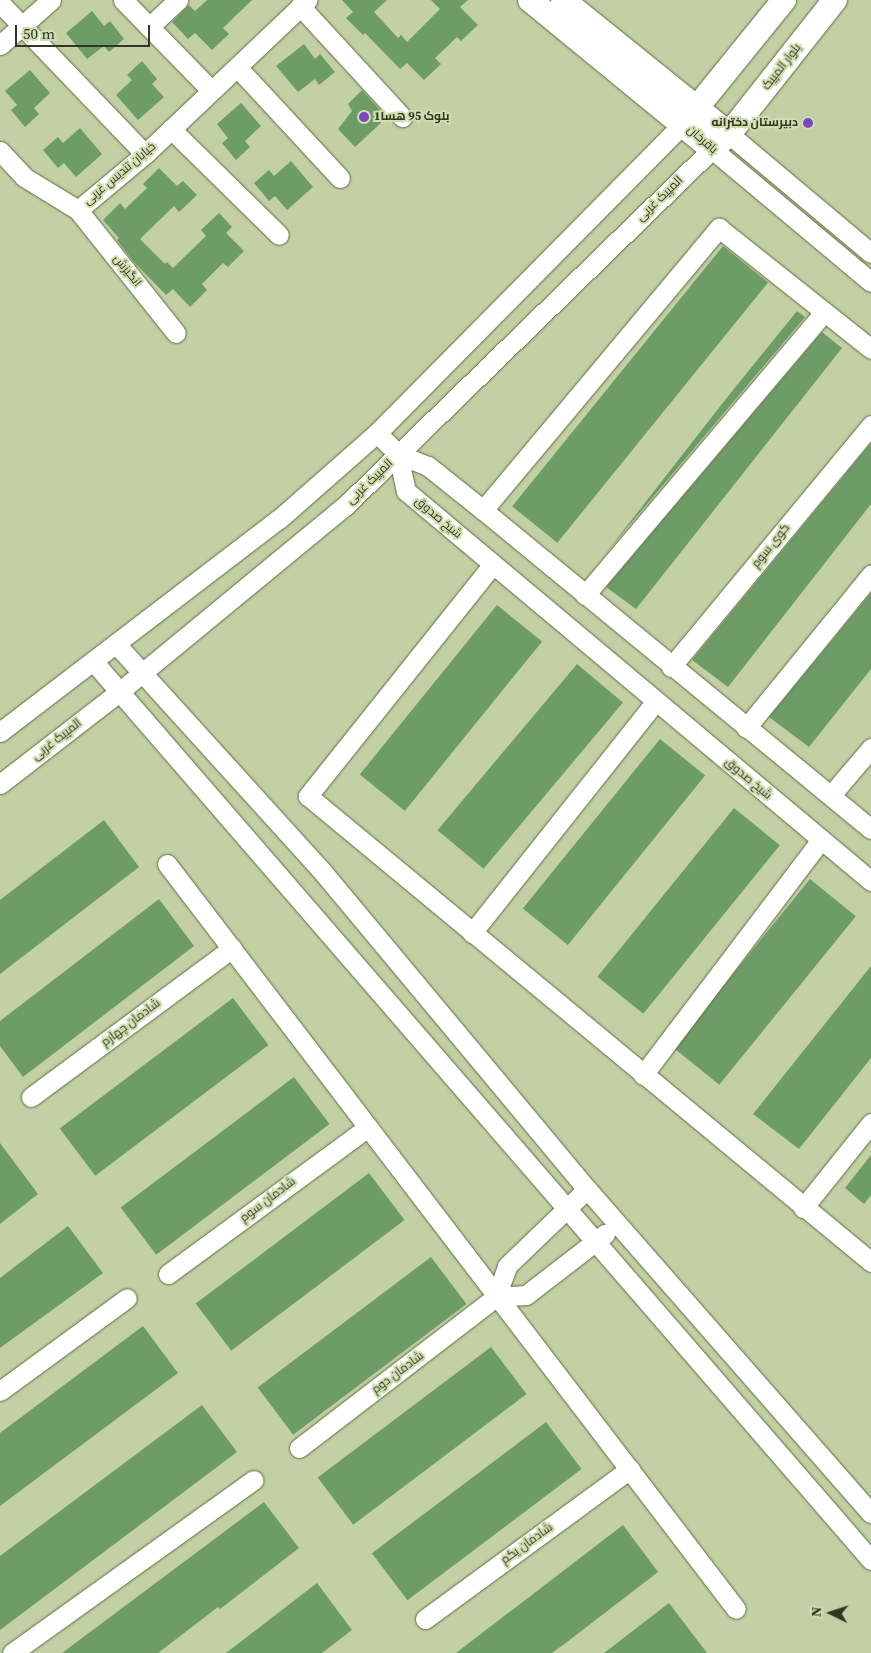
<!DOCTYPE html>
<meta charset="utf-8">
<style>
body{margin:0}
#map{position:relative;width:871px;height:1653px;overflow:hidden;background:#c2d0a3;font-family:"Source Serif 4",Cairo,serif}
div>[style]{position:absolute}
.building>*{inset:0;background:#6e9c67;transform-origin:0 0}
.roads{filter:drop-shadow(0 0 1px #606c43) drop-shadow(0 0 1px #606c43)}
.minor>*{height:19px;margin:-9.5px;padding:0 9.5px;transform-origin:9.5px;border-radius:9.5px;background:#fff}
.major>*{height:24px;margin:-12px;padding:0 12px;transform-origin:12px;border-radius:12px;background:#fff}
.dots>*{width:14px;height:14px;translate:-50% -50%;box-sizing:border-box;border:2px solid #cfddb0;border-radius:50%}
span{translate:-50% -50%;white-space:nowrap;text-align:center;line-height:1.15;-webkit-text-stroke:4px #cfddb0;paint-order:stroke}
.street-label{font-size:12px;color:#323725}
.poi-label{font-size:12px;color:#323725;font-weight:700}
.left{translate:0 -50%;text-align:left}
.right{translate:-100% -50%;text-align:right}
.north{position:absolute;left:806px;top:1588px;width:50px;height:50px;-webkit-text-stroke:4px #cfddb0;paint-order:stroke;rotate:274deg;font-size:14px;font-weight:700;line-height:20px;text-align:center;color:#323725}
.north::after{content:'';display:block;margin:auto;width:18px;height:22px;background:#323725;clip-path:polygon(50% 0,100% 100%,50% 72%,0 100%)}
.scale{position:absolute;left:15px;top:25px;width:135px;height:22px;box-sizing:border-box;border:2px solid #323725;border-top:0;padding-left:6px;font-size:15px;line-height:18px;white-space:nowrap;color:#323725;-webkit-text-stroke:4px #cfddb0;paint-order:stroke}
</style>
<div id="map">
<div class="building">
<div style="clip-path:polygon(207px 0,252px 0,223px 28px,229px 34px,212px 50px,195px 33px,188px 39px,172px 22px,189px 5px,195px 11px)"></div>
<div style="clip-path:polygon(342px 0,387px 0,374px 12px,398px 38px,401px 35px,407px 42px,440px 9px,431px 0,468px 0,460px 7px,478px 25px,461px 41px,457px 37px,435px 58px,441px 64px,424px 80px,407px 63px,400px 69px,365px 33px,363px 35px,346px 18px,353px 12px)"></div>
<div style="clip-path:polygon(92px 11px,104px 26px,110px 21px,124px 39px,109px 52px,104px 46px,87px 59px,66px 33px)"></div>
<div style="clip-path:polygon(304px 44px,315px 59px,320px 54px,335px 72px,319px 85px,315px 79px,298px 92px,276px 66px)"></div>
<div style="clip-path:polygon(142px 61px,157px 79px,152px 84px,164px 97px,138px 120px,116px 95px,132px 80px,127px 75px)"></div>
<div style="clip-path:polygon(30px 70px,50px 93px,34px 108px,39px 114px,25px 127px,11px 110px,17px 105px,5px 91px)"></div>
<div style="clip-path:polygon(362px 90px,380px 110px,381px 123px,355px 147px,338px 129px,352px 111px,348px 104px)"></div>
<div style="clip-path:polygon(241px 103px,261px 126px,245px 141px,250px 147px,236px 160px,222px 143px,228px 138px,217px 124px)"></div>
<div style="clip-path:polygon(80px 128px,102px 154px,76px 177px,64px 163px,58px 168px,43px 150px,58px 137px,63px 143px)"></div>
<div style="clip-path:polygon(291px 161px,313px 187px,287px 210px,275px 196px,269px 201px,254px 183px,269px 170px,274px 176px)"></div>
<div style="clip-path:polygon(159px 168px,177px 186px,183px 181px,197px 195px,179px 212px,174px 206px,140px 239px,165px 264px,167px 262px,173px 268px,206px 236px,201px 230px,219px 213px,232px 227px,226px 233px,244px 251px,228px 267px,223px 263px,202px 284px,207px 290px,190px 307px,173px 289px,166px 295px,133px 261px,117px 240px,119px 238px,103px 220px,120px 203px,125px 209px,147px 188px,143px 184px)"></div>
<div style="left:723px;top:246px;width:58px;height:335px;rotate:39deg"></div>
<div style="clip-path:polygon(797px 311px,805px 317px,609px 549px,725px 400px)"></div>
<div style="clip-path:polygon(822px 332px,842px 348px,636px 609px,606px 587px)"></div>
<div style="clip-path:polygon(871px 443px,871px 504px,728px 687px,692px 660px)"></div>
<div style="clip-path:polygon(871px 593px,871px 669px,809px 747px,769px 717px)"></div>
<div style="left:497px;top:605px;width:58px;height:218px;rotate:39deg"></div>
<div style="left:577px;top:664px;width:60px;height:217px;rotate:40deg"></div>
<div style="left:660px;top:739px;width:58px;height:218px;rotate:39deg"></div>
<div style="left:734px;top:808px;width:59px;height:217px;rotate:39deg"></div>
<div style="clip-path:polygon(104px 820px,139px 867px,0 974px,0 900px)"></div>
<div style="left:810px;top:879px;width:59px;height:217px;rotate:39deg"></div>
<div style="clip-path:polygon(159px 899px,194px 946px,23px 1077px,0 1046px,0 1021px)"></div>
<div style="clip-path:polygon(871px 966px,871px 1058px,799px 1149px,753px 1114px)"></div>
<div style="left:233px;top:998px;width:59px;height:217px;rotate:53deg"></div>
<div style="left:294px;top:1077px;width:59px;height:217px;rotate:53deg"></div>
<div style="clip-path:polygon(0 1143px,38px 1194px,0 1224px)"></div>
<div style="clip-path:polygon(871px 1155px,871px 1195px,864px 1204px,845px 1188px)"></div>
<div style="left:369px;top:1173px;width:59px;height:217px;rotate:53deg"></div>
<div style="clip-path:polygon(68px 1226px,103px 1273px,0 1348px,0 1278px)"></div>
<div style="left:431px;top:1257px;width:59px;height:217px;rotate:53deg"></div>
<div style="clip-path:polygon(143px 1326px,178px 1373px,0 1506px,0 1433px)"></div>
<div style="left:491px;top:1347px;width:59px;height:217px;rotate:53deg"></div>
<div style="clip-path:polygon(202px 1405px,237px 1452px,0 1630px,0 1556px)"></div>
<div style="left:546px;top:1422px;width:59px;height:218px;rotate:53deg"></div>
<div style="clip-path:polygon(264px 1502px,299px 1548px,220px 1609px,218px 1607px,158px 1653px,62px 1653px)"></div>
<div style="clip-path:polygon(623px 1525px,658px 1572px,567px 1642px,552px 1653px,456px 1653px)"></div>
<div style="clip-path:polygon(317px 1583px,352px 1630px,322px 1653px,226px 1653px)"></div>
<div style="clip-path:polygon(669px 1603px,707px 1653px,604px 1653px)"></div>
</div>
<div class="roads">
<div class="minor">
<div style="left:123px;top:0;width:124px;rotate:45.7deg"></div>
<div style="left:0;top:3px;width:209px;rotate:46.2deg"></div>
<div style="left:300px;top:6px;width:151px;rotate:47.4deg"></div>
<div style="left:149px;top:27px;width:40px;rotate:-43deg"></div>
<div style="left:0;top:45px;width:68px;rotate:-41.4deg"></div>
<div style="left:238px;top:68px;width:150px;rotate:47.2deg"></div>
<div style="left:171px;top:129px;width:151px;rotate:44.5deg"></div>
<div style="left:729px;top:134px;width:185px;rotate:40deg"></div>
<div style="left:0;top:151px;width:35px;rotate:47deg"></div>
<div style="left:24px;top:177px;width:63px;rotate:31.4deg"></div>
<div style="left:78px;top:210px;width:87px;rotate:-39.9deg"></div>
<div style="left:145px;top:154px;width:224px;rotate:-43.5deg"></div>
<div style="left:78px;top:210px;width:157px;rotate:51.5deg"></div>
<div style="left:377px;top:433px;width:30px;rotate:45deg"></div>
<div style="left:398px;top:454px;width:32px;rotate:22deg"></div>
<div style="left:428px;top:466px;width:70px;rotate:38.7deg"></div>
<div style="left:483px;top:510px;width:502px;rotate:39.43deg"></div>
<div style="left:398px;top:454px;width:38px;rotate:78deg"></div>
<div style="left:406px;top:491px;width:607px;rotate:39.99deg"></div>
<div style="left:483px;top:510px;width:368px;rotate:-50.1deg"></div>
<div style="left:719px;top:228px;width:194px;rotate:38.5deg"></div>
<div style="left:493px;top:564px;width:297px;rotate:128.6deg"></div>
<div style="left:308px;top:796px;width:731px;rotate:39.61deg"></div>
<div style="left:585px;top:595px;width:370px;rotate:-49.8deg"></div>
<div style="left:116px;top:644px;width:305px;rotate:47.8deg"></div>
<div style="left:321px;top:870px;width:415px;rotate:50.2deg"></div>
<div style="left:587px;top:1189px;width:431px;rotate:48.8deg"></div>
<div style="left:93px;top:661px;width:1189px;rotate:49.13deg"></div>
<div style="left:671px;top:667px;width:314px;rotate:-50.4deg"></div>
<div style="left:746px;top:728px;width:198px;rotate:-50.8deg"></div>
<div style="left:0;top:732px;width:351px;rotate:-37.4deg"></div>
<div style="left:279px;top:519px;width:130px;rotate:-41.3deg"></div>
<div style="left:377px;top:433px;width:435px;rotate:-45.3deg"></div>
<div style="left:0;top:784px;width:150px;rotate:-37.7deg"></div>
<div style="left:119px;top:692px;width:293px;rotate:-39.5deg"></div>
<div style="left:345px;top:506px;width:512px;rotate:-44.21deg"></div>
<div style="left:712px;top:149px;width:207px;rotate:39.9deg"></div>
<div style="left:831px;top:795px;width:62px;rotate:-49.6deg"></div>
<div style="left:167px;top:864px;width:937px;rotate:52.63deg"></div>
<div style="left:472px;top:933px;width:296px;rotate:-51.6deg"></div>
<div style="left:643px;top:1075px;width:295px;rotate:-52.9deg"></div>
<div style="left:31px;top:1097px;width:250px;rotate:-36.5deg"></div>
<div style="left:803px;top:1208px;width:109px;rotate:-51.3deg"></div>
<div style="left:168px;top:1274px;width:248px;rotate:-36.3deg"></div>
<div style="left:496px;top:1297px;width:30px;rotate:-4deg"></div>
<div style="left:526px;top:1295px;width:100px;rotate:-37.7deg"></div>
<div style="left:496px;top:1297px;width:33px;rotate:-70deg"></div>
<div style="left:507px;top:1266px;width:111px;rotate:-43.9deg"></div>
<div style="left:0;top:1391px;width:157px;rotate:-36.2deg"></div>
<div style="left:299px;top:1448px;width:248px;rotate:-37.5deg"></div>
<div style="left:425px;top:1619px;width:254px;rotate:-36.2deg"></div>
<div style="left:12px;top:1653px;width:297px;rotate:-35.6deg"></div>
</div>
<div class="major">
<div style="left:530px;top:0;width:235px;rotate:39.3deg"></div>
<div style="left:712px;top:149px;width:23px;rotate:-41deg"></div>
<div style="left:729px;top:134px;width:171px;rotate:-51.7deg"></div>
<div style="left:563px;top:0;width:213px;rotate:38.9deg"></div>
<div style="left:686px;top:121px;width:156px;rotate:-51deg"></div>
</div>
</div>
<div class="dots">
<div style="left:364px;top:117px;background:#7c45bc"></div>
<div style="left:808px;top:123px;background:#7c45bc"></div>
</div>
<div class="street-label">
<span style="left:782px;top:67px;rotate:-52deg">بلوار المپیک</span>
<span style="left:702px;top:140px;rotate:41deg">باقرخان</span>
<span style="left:120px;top:174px;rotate:-40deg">خیابان تندیس غربی</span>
<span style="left:660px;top:199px;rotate:-44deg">المپیک غربی</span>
<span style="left:127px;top:271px;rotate:51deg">انگیزش</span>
<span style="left:370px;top:482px;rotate:-44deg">المپیک غربی</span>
<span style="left:438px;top:518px;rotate:40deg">شیخ صدوق</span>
<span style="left:771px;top:546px;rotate:-51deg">کوی سوم</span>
<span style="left:57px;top:740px;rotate:-38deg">المپیک غربی</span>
<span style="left:748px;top:779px;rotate:40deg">شیخ صدوق</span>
<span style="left:131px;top:1023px;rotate:-37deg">شادمان چهارم</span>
<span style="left:268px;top:1200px;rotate:-37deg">شادمان سوم</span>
<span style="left:398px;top:1373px;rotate:-37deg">شادمان دوم</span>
<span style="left:527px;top:1544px;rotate:-36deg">شادمان یکم</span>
</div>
<div class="poi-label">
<span class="left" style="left:374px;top:117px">بلوک 95 هسا1</span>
<span class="right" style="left:798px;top:123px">دبیرستان دخترانه</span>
</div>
<div class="north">N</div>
<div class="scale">50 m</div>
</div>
